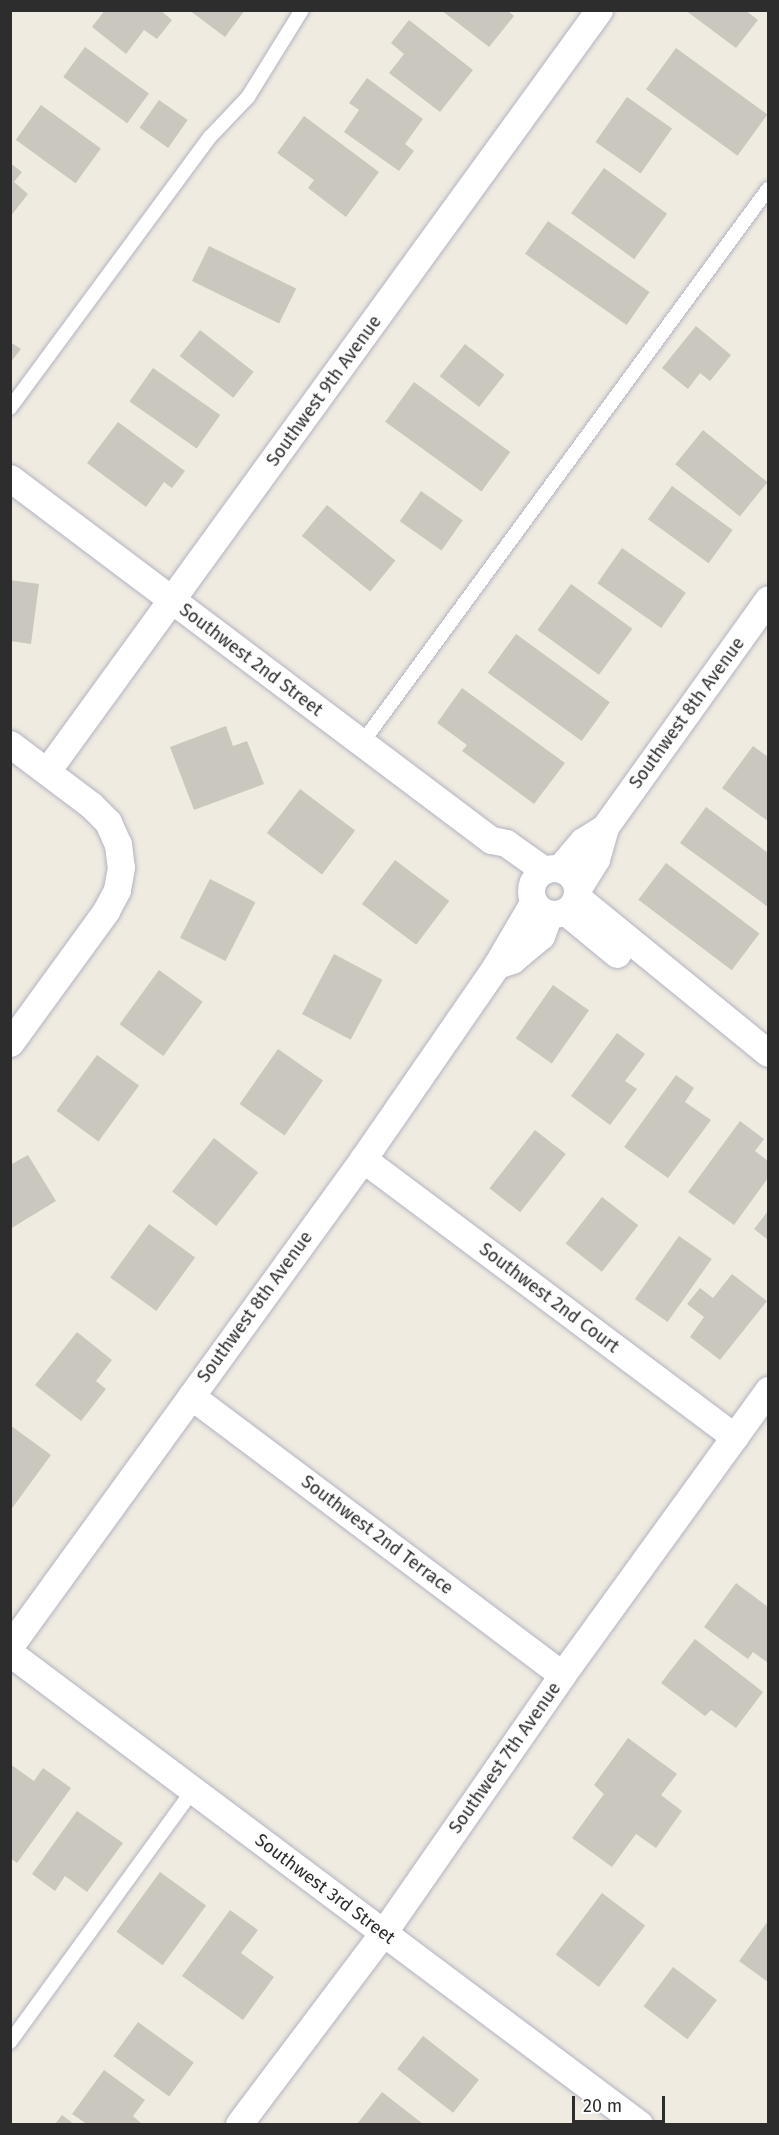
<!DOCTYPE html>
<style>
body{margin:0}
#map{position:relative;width:779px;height:2135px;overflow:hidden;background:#efebe0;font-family:"Fira Sans",sans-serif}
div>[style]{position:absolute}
.building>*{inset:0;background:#cac7bf;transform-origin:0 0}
.roads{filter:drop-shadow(0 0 2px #b3b3c1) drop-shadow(0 0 2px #b3b3c1)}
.lane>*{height:14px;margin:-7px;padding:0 7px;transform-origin:7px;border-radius:7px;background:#fff}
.street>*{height:27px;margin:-13.5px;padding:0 13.5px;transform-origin:13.5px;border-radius:13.5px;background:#fff}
.street>.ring{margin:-13.5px;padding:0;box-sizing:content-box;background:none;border:27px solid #fff;border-radius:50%}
span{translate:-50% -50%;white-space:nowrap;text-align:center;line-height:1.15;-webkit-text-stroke:6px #fff;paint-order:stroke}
.street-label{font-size:18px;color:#2d2d2d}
.frame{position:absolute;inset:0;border:12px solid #2d2d2d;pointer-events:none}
.scale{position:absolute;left:572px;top:2096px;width:93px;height:27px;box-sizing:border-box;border:3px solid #2d2d2d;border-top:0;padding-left:8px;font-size:18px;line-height:21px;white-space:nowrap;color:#2d2d2d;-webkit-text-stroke:4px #fff;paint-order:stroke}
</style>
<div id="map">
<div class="building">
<div style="clip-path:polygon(105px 10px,160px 10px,172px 20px,157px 39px,144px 30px,126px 54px,92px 27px)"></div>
<div style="clip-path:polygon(189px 10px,245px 10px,225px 37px)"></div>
<div style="clip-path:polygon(441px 10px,507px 10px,514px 16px,489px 47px)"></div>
<div style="clip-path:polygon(685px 10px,745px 10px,758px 20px,736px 48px)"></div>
<div style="clip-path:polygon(409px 20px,473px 70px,440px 112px,389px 73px,404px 54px,391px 43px)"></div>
<div style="left:85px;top:47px;width:79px;height:37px;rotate:36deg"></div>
<div style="left:676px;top:48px;width:113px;height:51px;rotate:36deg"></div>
<div style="clip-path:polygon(367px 78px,423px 119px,405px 144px,414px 151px,399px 171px,344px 132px,359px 110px,349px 103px)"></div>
<div style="left:627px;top:97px;width:55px;height:55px;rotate:35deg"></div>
<div style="left:159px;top:100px;width:35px;height:34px;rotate:35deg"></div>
<div style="left:41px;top:105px;width:74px;height:43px;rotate:36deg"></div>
<div style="clip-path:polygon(304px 116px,379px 172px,346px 217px,308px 188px,314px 180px,277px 153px)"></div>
<div style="clip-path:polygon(10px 163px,22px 172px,14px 182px,28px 194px,10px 217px)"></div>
<div style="left:604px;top:168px;width:78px;height:56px;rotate:36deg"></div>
<div style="left:548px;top:221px;width:124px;height:40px;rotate:35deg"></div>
<div style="left:209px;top:246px;width:97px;height:39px;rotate:26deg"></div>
<div style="clip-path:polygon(696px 326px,731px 355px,710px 381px,700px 373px,688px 389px,662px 368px)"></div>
<div style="left:200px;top:330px;width:68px;height:33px;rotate:38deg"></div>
<div style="clip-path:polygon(10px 342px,21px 349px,10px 363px)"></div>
<div style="left:465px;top:344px;width:50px;height:41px;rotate:38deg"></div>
<div style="left:153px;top:368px;width:82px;height:41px;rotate:35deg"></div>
<div style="left:414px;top:382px;width:119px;height:49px;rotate:36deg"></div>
<div style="clip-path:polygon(118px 422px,185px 471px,172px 488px,164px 482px,146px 507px,87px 463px)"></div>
<div style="left:703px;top:430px;width:83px;height:44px;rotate:39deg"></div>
<div style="left:672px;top:486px;width:75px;height:41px;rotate:36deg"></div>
<div style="left:421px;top:491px;width:51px;height:37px;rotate:35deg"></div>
<div style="left:327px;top:505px;width:88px;height:40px;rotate:39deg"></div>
<div style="left:622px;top:548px;width:78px;height:43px;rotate:35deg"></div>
<div style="clip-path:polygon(10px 580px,39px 584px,31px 644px,10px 641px)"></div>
<div style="left:571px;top:584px;width:76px;height:57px;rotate:36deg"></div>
<div style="left:516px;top:634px;width:116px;height:48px;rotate:36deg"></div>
<div style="clip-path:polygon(462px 688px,565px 763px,534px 804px,462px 751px,467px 745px,437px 723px)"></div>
<div style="clip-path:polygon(226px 726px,233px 746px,247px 741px,264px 784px,194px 810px,170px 747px)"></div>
<div style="clip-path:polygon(753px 746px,768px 757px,768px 821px,722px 788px)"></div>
<div style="left:300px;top:789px;width:69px;height:55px;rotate:37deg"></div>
<div style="clip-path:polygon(706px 807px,768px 853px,768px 907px,680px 843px)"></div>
<div style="left:395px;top:860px;width:68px;height:55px;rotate:37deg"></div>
<div style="left:666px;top:863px;width:117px;height:46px;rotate:37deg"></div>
<div style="left:210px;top:879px;width:51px;height:66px;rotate:27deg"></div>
<div style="left:334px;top:954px;width:55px;height:68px;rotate:28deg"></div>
<div style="left:159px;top:970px;width:54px;height:67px;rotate:36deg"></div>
<div style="left:553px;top:985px;width:44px;height:65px;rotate:35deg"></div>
<div style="clip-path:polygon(617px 1033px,645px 1054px,625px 1081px,637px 1089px,610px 1125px,571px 1096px)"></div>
<div style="left:278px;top:1049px;width:55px;height:67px;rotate:35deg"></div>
<div style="left:97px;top:1055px;width:52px;height:69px;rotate:36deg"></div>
<div style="clip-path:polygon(676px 1075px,694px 1088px,685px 1102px,711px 1120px,668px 1178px,624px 1147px)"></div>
<div style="clip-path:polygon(740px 1121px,764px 1139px,755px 1151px,768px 1161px,768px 1178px,734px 1225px,688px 1192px)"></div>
<div style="left:535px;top:1130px;width:39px;height:74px;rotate:38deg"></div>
<div style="left:214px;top:1138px;width:56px;height:68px;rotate:38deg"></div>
<div style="clip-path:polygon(28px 1155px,56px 1201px,10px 1229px,10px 1165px)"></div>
<div style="left:602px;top:1197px;width:46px;height:59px;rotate:38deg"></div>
<div style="clip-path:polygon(768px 1211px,768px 1240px,754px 1229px)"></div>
<div style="left:149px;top:1224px;width:57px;height:66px;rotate:36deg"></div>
<div style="left:679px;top:1236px;width:40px;height:77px;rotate:35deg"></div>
<div style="clip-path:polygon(732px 1274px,767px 1301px,720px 1360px,690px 1337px,704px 1317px,687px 1304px,700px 1288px,713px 1298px)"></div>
<div style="clip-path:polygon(77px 1332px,112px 1360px,96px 1381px,106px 1389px,81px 1421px,35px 1385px)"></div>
<div style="clip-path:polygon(10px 1425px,51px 1455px,10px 1511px)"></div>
<div style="clip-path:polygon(736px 1583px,768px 1607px,768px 1663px,753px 1652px,748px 1659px,704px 1627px)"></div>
<div style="clip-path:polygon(695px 1639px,763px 1692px,736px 1728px,711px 1710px,705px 1716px,661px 1683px)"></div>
<div style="clip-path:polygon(628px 1738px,677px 1774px,661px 1795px,682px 1811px,656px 1848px,636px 1834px,612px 1867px,572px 1838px,604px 1794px,594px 1785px)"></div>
<div style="clip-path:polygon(10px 1764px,34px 1781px,43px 1768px,71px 1788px,17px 1863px,10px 1858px)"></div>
<div style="clip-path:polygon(77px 1811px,123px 1843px,87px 1892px,65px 1876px,55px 1891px,32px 1874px)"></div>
<div style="left:160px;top:1872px;width:57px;height:74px;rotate:36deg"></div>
<div style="left:602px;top:1893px;width:54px;height:77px;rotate:37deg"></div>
<div style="clip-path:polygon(230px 1910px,258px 1930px,241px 1953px,274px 1977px,243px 2020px,182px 1976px)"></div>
<div style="clip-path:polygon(768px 1921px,768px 1982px,739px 1961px)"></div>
<div style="left:673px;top:1967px;width:55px;height:49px;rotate:37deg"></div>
<div style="left:138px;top:2022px;width:69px;height:42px;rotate:36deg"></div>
<div style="left:423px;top:2036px;width:71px;height:42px;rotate:38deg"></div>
<div style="clip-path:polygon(104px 2070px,145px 2100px,133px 2116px,142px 2124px,87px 2124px,72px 2114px)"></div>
<div style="clip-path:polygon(382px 2092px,423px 2124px,357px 2124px)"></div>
<div style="clip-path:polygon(62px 2115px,74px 2124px,55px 2124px)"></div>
</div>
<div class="roads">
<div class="lane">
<div style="left:10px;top:408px;width:337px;rotate:-53.6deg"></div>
<div style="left:210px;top:137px;width:55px;rotate:-46.5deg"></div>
<div style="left:248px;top:97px;width:102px;rotate:-58.2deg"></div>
<div style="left:362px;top:743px;width:687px;rotate:-53.76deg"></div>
<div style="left:10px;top:2042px;width:311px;rotate:-54deg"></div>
</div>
<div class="street">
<div style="left:10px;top:478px;width:602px;rotate:36.97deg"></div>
<div style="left:491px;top:840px;width:15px;rotate:11deg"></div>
<div style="left:506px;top:843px;width:47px;rotate:35.4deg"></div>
<div style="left:10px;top:744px;width:101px;rotate:37deg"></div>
<div style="left:91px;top:805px;width:24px;rotate:45deg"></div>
<div style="left:108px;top:822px;width:24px;rotate:66deg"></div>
<div style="left:118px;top:844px;width:23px;rotate:83deg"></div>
<div style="left:121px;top:867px;width:23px;rotate:100deg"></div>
<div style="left:117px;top:890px;width:24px;rotate:118deg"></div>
<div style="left:106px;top:911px;width:163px;rotate:126deg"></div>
<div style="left:47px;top:771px;width:940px;rotate:-54.04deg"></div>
<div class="ring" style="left:531px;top:868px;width:19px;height:19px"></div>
<div style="left:560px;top:868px;width:35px;rotate:-50deg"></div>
<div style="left:583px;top:841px;width:26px;rotate:-32deg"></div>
<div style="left:578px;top:888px;width:34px;rotate:-58deg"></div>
<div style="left:596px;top:859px;width:33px;rotate:-74deg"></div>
<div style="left:605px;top:827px;width:280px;rotate:-54.4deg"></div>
<div style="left:578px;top:898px;width:245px;rotate:39.2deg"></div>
<div style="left:566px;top:912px;width:66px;rotate:39.5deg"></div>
<div style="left:500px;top:964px;width:13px;rotate:-18deg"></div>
<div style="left:512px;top:960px;width:38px;rotate:-40deg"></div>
<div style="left:541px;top:936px;width:23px;rotate:-70deg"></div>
<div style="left:363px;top:1159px;width:464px;rotate:36.8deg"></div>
<div style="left:191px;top:1396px;width:464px;rotate:36.9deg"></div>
<div style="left:10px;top:1646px;width:601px;rotate:-54.06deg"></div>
<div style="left:363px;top:1159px;width:234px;rotate:-55.4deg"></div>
<div style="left:496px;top:966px;width:73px;rotate:-59.6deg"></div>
<div style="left:10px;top:1653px;width:786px;rotate:36.83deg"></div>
<div style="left:239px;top:2124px;width:239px;rotate:-53deg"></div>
<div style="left:383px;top:1933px;width:314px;rotate:-55.2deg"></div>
<div style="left:562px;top:1675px;width:352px;rotate:-54.1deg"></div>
</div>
</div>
<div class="street-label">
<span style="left:324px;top:391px;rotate:-54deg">Southwest 9th Avenue</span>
<span style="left:251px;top:660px;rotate:37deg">Southwest 2nd Street</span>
<span style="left:687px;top:713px;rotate:-54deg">Southwest 8th Avenue</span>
<span style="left:549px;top:1298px;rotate:37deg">Southwest 2nd Court</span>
<span style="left:255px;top:1307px;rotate:-54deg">Southwest 8th Avenue</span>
<span style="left:377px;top:1535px;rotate:37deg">Southwest 2nd Terrace</span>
<span style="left:505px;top:1758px;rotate:-55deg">Southwest 7th Avenue</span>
<span style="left:325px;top:1889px;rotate:37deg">Southwest 3rd Street</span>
</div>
<div class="frame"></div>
<div class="scale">20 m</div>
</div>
